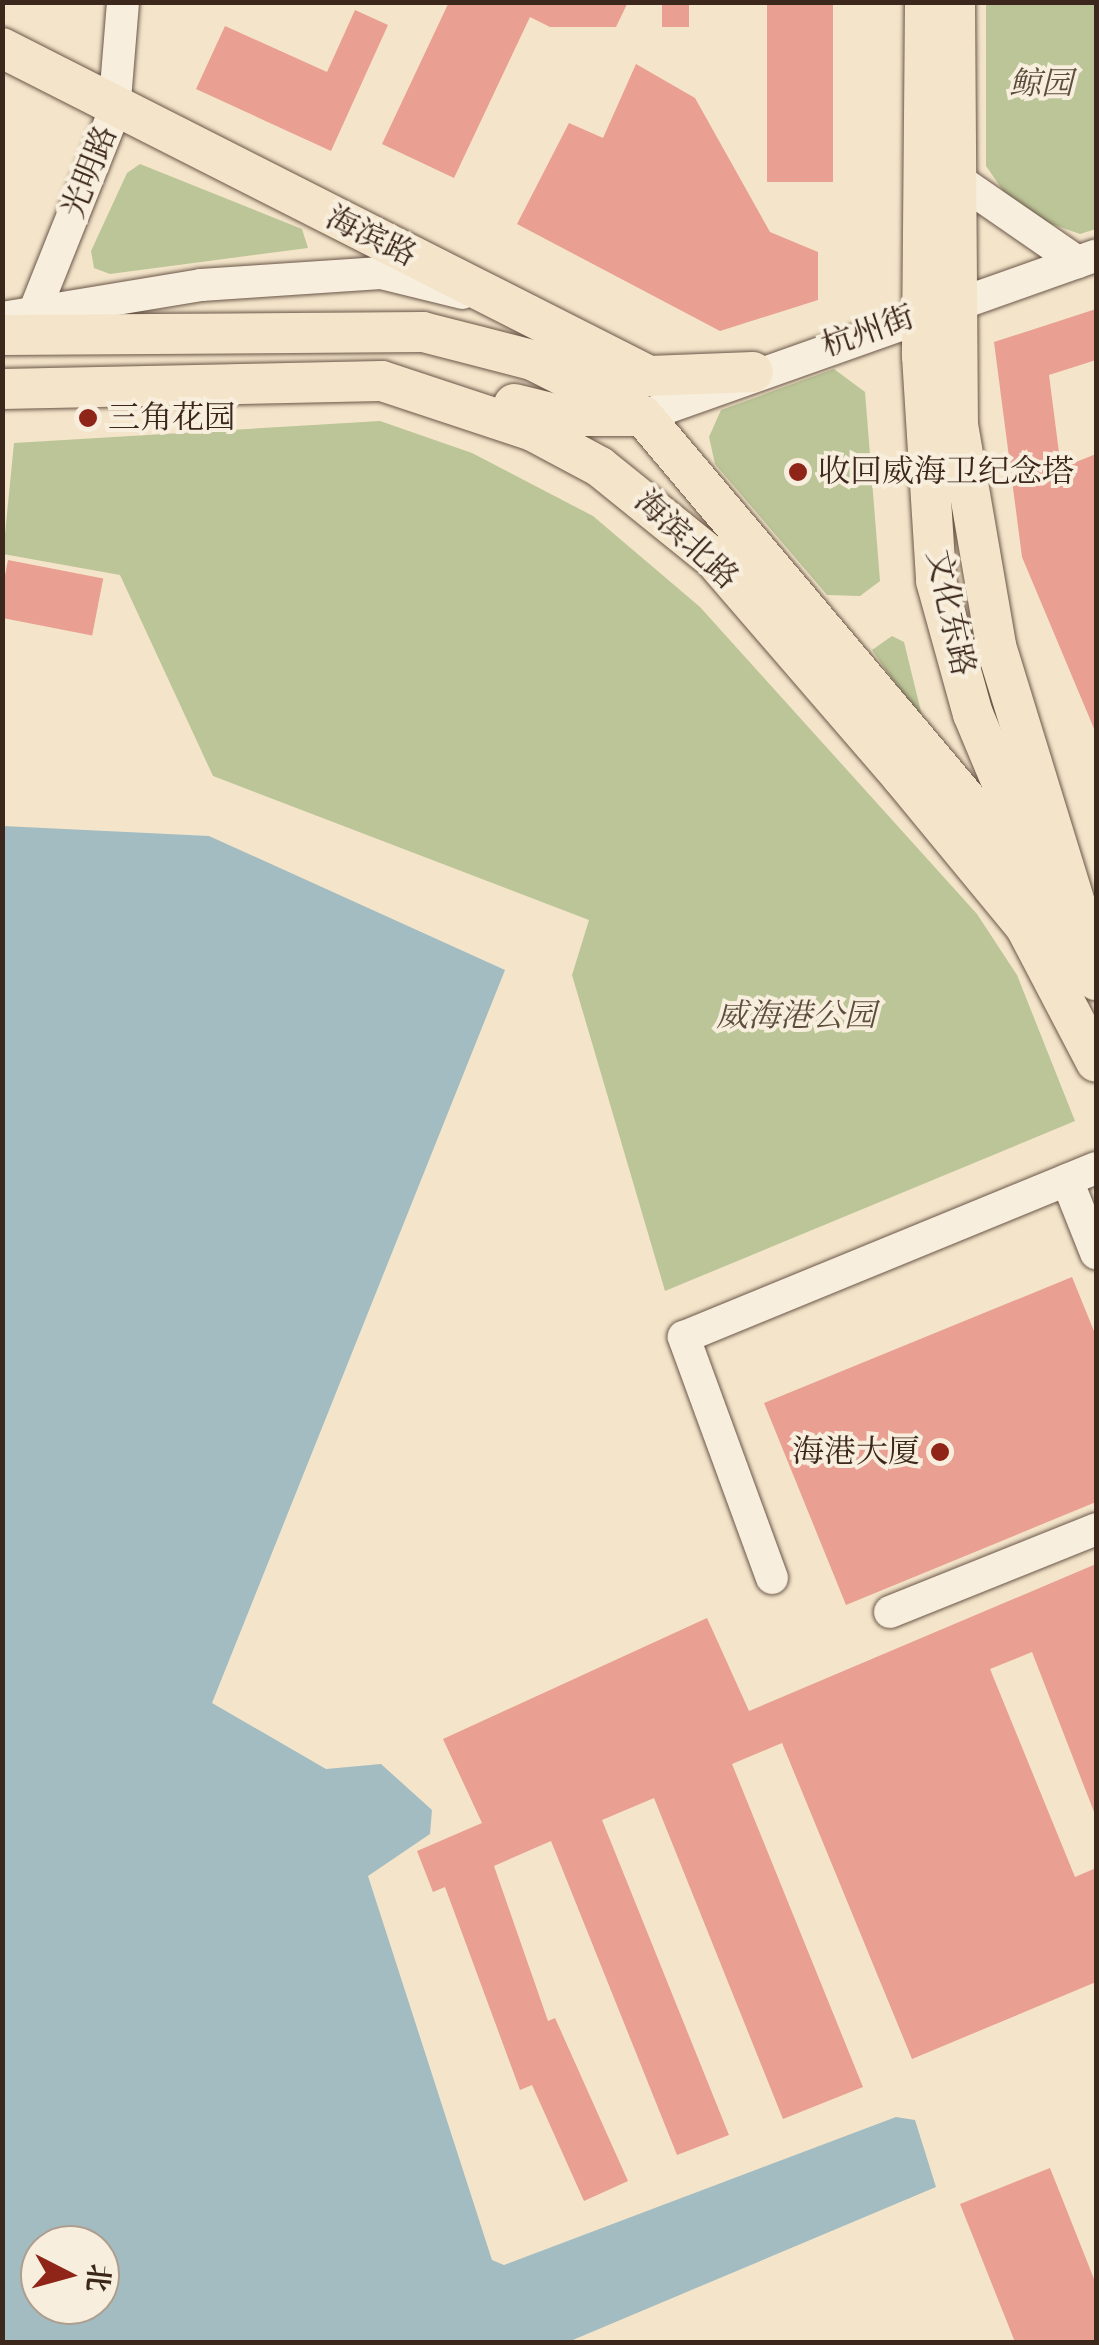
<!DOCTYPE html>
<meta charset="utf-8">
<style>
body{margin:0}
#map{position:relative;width:1099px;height:2345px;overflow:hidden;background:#f4e5ca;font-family:Cardo,"Noto Serif SC",serif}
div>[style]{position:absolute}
.green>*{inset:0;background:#bbc597}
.water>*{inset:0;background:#a2bcc2}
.building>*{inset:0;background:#e99f91;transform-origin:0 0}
.roads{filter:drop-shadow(0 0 2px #6a5648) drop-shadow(0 0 2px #6a5648)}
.minor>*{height:32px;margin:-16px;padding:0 16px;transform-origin:16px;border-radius:16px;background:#f8eedd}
.major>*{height:40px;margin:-20px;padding:0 20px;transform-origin:20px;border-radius:20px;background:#f4e5ca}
.dots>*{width:28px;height:28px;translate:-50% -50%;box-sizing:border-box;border:5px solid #f8eedd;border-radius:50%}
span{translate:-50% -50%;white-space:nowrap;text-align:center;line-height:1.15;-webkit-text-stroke:8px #f8eedd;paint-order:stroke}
.park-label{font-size:32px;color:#5c4e3b;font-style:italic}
.street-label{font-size:32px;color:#3c271c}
.poi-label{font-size:32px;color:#3c271c}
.left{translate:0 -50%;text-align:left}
.right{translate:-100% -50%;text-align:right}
.frame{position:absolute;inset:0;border:5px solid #3c271c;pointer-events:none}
.north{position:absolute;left:20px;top:2225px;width:100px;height:100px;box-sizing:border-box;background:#f8eedd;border:2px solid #ad9e90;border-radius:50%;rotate:96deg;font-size:28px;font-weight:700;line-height:40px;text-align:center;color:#3c271c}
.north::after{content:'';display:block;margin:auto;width:35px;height:45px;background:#8f2418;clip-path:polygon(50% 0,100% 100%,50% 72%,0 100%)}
</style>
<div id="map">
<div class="green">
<div style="clip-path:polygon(986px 3px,1096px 3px,1096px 229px,1080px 234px,1018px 212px,986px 166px)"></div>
<div style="clip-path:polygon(140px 164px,302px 229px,308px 248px,110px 274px,94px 268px,91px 251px,127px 173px)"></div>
<div style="clip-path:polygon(834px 369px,865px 392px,880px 581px,860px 596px,827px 595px,715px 464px,709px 437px,721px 410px)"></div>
<div style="clip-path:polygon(380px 421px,472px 453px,593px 516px,700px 607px,977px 914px,1017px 975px,1075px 1121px,665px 1291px,572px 975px,589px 920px,213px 776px,120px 575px,3px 554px,14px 443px)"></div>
<div style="clip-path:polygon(892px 636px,904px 642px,924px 724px,872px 650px)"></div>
</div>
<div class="water">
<div style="clip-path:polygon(evenodd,3px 826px,209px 836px,505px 970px,212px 1703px,326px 1769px,381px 1764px,432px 1810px,430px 1834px,368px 1876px,492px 2260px,504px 2265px,896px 2117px,915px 2120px,936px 2187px,568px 2342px,3px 2342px,3px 826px,40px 2245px,100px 2245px,100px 2305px,40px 2305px,40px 2245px)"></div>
</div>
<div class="building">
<div style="clip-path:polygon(449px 2px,628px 2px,616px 27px,550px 27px,530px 17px,454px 178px,382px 144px)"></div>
<div style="left:662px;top:2px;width:27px;height:25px"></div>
<div style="left:767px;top:2px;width:66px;height:180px"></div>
<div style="clip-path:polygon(355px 10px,388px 25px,331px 151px,196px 89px,225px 26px,327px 72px)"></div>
<div style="clip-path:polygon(636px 64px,695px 98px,770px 232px,818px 252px,818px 300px,720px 331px,517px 224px,569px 123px,603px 138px)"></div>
<div style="clip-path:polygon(1096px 309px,1096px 360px,1049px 375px,1061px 468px,1096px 454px,1095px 731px,1022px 557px,994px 342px)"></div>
<div style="left:8px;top:560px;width:97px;height:58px;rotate:11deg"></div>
<div style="clip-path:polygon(1072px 1277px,1096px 1336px,1096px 1502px,846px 1605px,764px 1403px)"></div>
<div style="clip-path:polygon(1096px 1564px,1096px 1817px,1032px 1652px,990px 1669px,1075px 1877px,1096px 1868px,1096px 1982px,912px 2059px,782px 1743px,732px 1764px,863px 2087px,783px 2119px,654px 1798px,602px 1820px,729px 2135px,677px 2155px,551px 1841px,494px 1866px,548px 2021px,555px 2018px,628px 2181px,584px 2201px,532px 2085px,520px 2090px,445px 1887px,433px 1892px,417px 1851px,482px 1823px,443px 1739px,707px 1618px,749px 1711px)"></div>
<div style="clip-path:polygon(1050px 2168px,1096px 2284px,1096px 2342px,1015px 2342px,960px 2204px)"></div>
</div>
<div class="roads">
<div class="minor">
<div style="left:954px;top:177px;width:150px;rotate:34.6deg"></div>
<div style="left:2px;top:318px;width:202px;rotate:-9.4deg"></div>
<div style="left:201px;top:285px;width:180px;rotate:-3.8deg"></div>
<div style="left:381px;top:273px;width:84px;rotate:13.7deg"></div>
<div style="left:27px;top:330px;width:235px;rotate:-68.2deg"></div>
<div style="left:114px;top:112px;width:110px;rotate:-85.3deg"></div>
<div style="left:643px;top:416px;width:480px;rotate:-19.5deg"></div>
<div style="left:1067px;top:1180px;width:79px;rotate:68.3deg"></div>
<div style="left:772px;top:1578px;width:257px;rotate:-110.1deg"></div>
<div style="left:684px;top:1337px;width:445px;rotate:-22.3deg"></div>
<div style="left:890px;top:1612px;width:222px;rotate:-21.9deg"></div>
</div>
<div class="major">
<div style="left:925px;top:2px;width:354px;rotate:90.5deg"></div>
<div style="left:922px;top:356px;width:225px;rotate:86.4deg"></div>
<div style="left:936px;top:581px;width:138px;rotate:74.5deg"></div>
<div style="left:973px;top:714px;width:160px;rotate:67.3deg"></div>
<div style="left:955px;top:2px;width:423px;rotate:89.6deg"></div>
<div style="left:958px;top:425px;width:224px;rotate:80.2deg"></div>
<div style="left:996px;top:646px;width:299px;rotate:72.9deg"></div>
<div style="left:2px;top:48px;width:725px;rotate:26.88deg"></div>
<div style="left:649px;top:376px;width:104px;rotate:-2.2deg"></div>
<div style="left:2px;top:335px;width:421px;rotate:-0.4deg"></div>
<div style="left:423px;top:332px;width:113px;rotate:14.4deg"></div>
<div style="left:532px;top:360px;width:124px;rotate:26.8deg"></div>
<div style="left:643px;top:416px;width:566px;rotate:49.87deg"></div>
<div style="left:1008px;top:849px;width:158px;rotate:56.1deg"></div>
<div style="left:2px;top:389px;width:380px;rotate:-1.2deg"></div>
<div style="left:382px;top:381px;width:159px;rotate:18.3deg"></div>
<div style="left:533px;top:431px;width:76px;rotate:28.2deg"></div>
<div style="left:600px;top:467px;width:146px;rotate:38.9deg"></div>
<div style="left:714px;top:559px;width:288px;rotate:49.2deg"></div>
<div style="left:902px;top:777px;width:193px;rotate:50.5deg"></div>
<div style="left:1025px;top:926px;width:153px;rotate:62.4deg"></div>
<div style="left:514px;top:404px;width:50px;rotate:13.8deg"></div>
<div style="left:563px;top:416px;width:76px"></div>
</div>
</div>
<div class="dots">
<div style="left:88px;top:418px;background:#8f2418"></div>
<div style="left:798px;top:472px;background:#8f2418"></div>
<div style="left:940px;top:1452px;background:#8f2418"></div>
</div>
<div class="park-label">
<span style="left:1041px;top:84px">鲸园</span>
<span style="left:796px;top:1016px">威海港公园</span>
</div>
<div class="street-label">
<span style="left:90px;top:172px;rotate:-68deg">光明路</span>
<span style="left:371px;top:237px;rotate:26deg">海滨路</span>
<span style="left:868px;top:332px;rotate:-19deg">杭州街</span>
<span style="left:686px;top:540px;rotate:43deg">海滨北路</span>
<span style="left:950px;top:613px;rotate:78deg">文化东路</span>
</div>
<div class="poi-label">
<span class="left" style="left:108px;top:418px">三角花园</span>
<span class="left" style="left:818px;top:472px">收回威海卫纪念塔</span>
<span class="right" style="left:920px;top:1452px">海港大厦</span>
</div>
<div class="frame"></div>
<div class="north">北</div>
</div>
